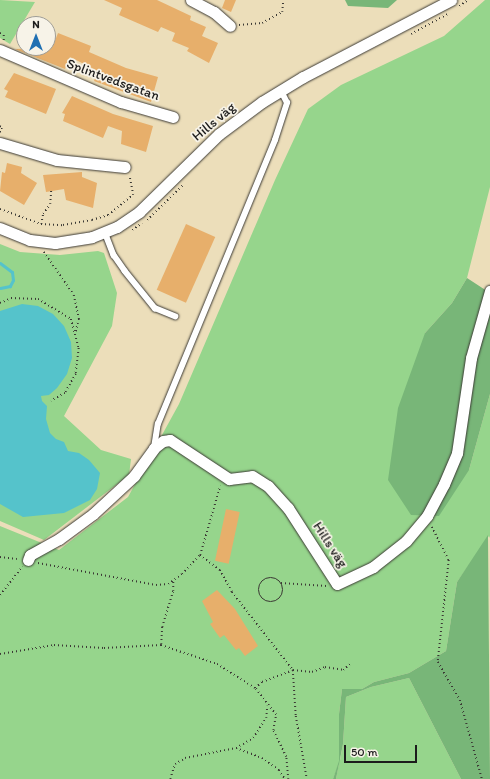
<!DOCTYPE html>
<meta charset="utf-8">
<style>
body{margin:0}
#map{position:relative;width:490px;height:779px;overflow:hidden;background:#ecdeba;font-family:Itim,sans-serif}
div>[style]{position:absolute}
.green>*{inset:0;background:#96d58c}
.forest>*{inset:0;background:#78b678}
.water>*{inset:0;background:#55c3cb}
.stream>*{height:3px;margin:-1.5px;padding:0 1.5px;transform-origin:1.5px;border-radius:1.5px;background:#55c3cb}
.building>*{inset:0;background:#e7af6b;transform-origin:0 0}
.path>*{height:1.5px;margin-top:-0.75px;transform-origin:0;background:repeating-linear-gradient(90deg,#3b3934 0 1px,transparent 0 4px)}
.path>.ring{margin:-0.75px;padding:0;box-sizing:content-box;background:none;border:1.5px solid #3b3934;border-radius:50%}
.roads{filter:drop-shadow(0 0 1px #3b3934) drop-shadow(0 0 1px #3b3934)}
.lane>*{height:5.5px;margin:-2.75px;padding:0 2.75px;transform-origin:2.75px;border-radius:2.75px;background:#fff}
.street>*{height:11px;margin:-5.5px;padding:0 5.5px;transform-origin:5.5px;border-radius:5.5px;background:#fff}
span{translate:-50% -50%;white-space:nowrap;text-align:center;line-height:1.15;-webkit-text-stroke:3.5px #f7f3e8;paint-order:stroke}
.street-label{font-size:14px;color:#1c1c1c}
.north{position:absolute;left:16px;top:16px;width:40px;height:40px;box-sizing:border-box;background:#f7f3e8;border:1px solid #9f9d96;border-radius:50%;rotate:0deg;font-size:11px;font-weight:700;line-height:16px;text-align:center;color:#1c1c1c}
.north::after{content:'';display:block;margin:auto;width:14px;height:18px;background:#1f6fb2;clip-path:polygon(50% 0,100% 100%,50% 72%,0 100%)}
.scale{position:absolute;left:344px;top:745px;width:73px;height:18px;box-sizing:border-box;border:2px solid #1c1c1c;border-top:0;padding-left:5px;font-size:12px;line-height:14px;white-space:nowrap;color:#1c1c1c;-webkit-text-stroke:3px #f7f3e8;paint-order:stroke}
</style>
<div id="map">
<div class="green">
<div style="clip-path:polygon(0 0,35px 2px,10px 44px,0 38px)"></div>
<div style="clip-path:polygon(485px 0,490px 0,490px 187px,467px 278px,452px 303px,425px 333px,469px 470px,490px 394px,490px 538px,489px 536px,457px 582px,446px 651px,409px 673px,374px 682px,362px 689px,342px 689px,339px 714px,340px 760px,343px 744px,346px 697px,371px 687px,409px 678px,461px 779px,336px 779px,339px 763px,333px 779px,0 779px,0 526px,59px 550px,128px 497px,179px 404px,275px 180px,308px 109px,341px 85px,444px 36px)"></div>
<div style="clip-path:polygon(0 244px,20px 252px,60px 255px,98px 251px,104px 253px,117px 293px,112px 326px,64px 416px,101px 450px,131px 459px,129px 475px,44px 540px,0 521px)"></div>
</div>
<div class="forest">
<div style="clip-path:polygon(345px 0,397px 0,388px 8px,348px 6px)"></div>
<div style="clip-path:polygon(467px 278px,490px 293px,490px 394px,469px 470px,439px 516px,411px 515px,388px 480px,398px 408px,425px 333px,452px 303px)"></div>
<div style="clip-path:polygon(488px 535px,490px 779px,461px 779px,409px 678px,371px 687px,346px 697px,343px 744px,336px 779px,333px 779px,339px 761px,339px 714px,342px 689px,362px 689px,374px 682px,409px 673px,446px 651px,457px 582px)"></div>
</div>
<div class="water">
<div style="clip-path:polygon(22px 304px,38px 306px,53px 314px,64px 326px,71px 342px,72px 358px,67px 374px,57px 388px,49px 395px,41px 396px,42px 401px,47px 406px,46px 419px,50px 433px,56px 439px,64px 442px,68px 451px,79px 453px,89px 460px,100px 473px,97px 489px,90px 500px,64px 513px,23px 517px,0 504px,0 311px)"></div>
</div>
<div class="stream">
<div style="left:0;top:263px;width:15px;rotate:37deg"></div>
<div style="left:12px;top:272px;width:8px;rotate:83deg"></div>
<div style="left:13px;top:280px;width:7px;rotate:117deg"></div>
<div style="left:10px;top:286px;width:10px;rotate:169deg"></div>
</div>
<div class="building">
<div style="clip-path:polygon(104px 0,157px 0,191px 16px,190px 20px,206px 27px,202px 36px,218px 43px,209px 63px,187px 51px,189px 48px,172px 41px,175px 33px,161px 27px,158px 32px,119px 15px,122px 8px)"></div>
<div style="clip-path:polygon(225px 0,236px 0,231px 12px,222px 8px)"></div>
<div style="clip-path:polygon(58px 33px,91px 46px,89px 52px,126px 68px,158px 77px,151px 102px,94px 81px,98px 71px,70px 57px,65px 69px,15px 49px,48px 48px,48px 35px,56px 38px)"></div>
<div style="clip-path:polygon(14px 73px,56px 89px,46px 114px,5px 97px,8px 91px,4px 89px)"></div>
<div style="clip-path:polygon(72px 96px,113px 114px,153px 126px,146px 152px,121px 144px,122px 131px,108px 126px,103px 138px,63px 121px,65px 114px,62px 113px)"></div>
<div style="clip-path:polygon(7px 163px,22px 167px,21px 173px,37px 183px,24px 205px,0 191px,2px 172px,5px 173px)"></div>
<div style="clip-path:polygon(82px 172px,82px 177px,97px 183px,93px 208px,66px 200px,64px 189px,46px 192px,43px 175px)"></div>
<div style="left:186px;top:224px;width:32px;height:72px;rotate:24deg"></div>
<div style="left:226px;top:509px;width:14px;height:53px;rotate:12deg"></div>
<div style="clip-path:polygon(217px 590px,235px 609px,258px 646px,245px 656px,239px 648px,236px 650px,224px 635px,220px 638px,210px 624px,213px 622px,202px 601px)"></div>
</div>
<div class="path">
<div style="left:459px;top:6px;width:11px;rotate:-34deg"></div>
<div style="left:239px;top:25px;width:23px;rotate:-5deg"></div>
<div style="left:262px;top:23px;width:23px;rotate:-29deg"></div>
<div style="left:282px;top:12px;width:12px;rotate:-85deg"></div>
<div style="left:0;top:33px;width:4px;rotate:27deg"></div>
<div style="left:4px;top:35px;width:6px;rotate:90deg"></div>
<div style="left:411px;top:34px;width:42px;rotate:-28.4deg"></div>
<div style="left:0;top:126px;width:3px;rotate:45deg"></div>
<div style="left:2px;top:128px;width:5px;rotate:112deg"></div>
<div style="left:0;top:209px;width:44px;rotate:20.1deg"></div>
<div style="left:41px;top:224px;width:22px;rotate:3deg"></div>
<div style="left:63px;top:225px;width:29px;rotate:-10deg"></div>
<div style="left:92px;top:220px;width:17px;rotate:-17deg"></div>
<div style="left:108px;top:215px;width:32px;rotate:-39deg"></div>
<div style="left:133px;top:195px;width:20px;rotate:-101deg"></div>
<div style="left:147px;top:220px;width:50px;rotate:-44.2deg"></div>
<div style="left:41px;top:224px;width:10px;rotate:-79deg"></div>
<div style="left:43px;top:214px;width:12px;rotate:-55deg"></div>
<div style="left:50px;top:204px;width:13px;rotate:-86deg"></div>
<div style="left:132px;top:230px;width:12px;rotate:-35deg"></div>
<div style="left:44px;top:252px;width:52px;rotate:55.1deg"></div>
<div style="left:74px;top:295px;width:25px;rotate:78deg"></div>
<div style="left:79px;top:319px;width:13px;rotate:103deg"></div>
<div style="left:0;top:303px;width:12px;rotate:-24deg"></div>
<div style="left:11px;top:298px;width:27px;rotate:2deg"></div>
<div style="left:38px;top:299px;width:39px;rotate:31deg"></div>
<div style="left:71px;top:319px;width:30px;rotate:75deg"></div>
<div style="left:79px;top:348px;width:26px;rotate:97deg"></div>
<div style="left:76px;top:374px;width:22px;rotate:120deg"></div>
<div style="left:65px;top:393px;width:16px;rotate:150deg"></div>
<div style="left:432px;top:527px;width:37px;rotate:63deg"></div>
<div style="left:449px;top:560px;width:103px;rotate:96.2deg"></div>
<div style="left:438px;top:662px;width:44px;rotate:59.9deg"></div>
<div style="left:460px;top:700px;width:82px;rotate:74.4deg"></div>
<div style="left:200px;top:555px;width:25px;rotate:37deg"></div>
<div style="left:220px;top:570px;width:25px;rotate:61deg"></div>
<div style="left:232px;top:592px;width:99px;rotate:52deg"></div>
<div style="left:293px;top:670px;width:46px;rotate:86.3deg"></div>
<div style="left:296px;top:716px;width:64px;rotate:80.1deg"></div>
<div style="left:0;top:557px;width:17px;rotate:7deg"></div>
<div style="left:38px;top:563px;width:120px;rotate:10.6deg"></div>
<div style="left:156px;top:585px;width:12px;rotate:-5deg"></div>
<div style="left:168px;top:584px;width:17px;rotate:-36deg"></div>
<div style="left:182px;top:574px;width:26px;rotate:-47deg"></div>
<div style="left:200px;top:555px;width:72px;rotate:-73.8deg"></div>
<div class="ring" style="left:259px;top:578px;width:22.5px;height:22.5px"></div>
<div style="left:281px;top:583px;width:46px;rotate:3.7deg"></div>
<div style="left:0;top:595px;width:36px;rotate:-52deg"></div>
<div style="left:161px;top:644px;width:17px;rotate:-87deg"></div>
<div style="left:162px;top:627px;width:38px;rotate:-73deg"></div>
<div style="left:173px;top:591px;width:9px;rotate:-90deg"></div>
<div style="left:0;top:654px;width:55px;rotate:-9.5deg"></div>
<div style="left:54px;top:645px;width:50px;rotate:3.4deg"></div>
<div style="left:104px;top:648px;width:57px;rotate:-3deg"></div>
<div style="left:161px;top:645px;width:59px;rotate:18.7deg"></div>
<div style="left:217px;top:664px;width:45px;rotate:32.3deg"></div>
<div style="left:236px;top:748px;width:20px;rotate:-30deg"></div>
<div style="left:253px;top:738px;width:24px;rotate:-57deg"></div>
<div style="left:266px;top:718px;width:12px;rotate:-85deg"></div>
<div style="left:170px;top:779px;width:16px;rotate:-72deg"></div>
<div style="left:175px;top:764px;width:12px;rotate:-31deg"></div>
<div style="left:185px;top:758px;width:52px;rotate:-11.1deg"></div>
<div style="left:236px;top:748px;width:28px;rotate:21deg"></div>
<div style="left:262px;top:758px;width:21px;rotate:35deg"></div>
<div style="left:279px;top:770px;width:11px;rotate:56deg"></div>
<div style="left:288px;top:779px;width:22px;rotate:-95deg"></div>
<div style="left:286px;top:757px;width:30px;rotate:-116deg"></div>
<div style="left:273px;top:730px;width:15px;rotate:-79deg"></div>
<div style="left:276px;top:715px;width:34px;rotate:-128deg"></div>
<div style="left:255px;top:688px;width:9px;rotate:-41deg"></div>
<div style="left:262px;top:682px;width:33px;rotate:-21deg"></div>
<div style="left:293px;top:670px;width:19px;rotate:6deg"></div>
<div style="left:312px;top:672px;width:14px;rotate:-21deg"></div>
<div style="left:325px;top:667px;width:18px;rotate:9deg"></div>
<div style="left:343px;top:670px;width:11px;rotate:-41deg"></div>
</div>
<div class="roads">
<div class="lane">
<div style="left:105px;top:232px;width:25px;rotate:69deg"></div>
<div style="left:114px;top:255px;width:19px;rotate:55deg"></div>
<div style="left:125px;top:271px;width:48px;rotate:51deg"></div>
<div style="left:155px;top:308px;width:22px;rotate:22deg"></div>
<div style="left:154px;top:448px;width:24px;rotate:-81deg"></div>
<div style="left:158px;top:424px;width:307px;rotate:-67.6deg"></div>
<div style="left:275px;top:140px;width:39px;rotate:-72deg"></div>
<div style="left:287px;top:103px;width:13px;rotate:-117deg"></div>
</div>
<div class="street">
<div style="left:191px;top:0;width:26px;rotate:28deg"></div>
<div style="left:214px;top:12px;width:21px;rotate:41deg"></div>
<div style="left:0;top:50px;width:132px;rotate:23.3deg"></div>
<div style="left:121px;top:102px;width:54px;rotate:16.1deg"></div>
<div style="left:0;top:143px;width:59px;rotate:16.6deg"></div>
<div style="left:57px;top:160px;width:68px;rotate:5.9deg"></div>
<div style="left:0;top:228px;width:32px;rotate:22deg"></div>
<div style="left:30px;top:240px;width:25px;rotate:7deg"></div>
<div style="left:55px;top:243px;width:37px;rotate:-9deg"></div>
<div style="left:92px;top:237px;width:27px;rotate:-22deg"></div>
<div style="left:117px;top:227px;width:27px;rotate:-34deg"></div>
<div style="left:139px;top:212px;width:112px;rotate:-44.3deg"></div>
<div style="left:219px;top:134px;width:54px;rotate:-36.7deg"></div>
<div style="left:262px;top:102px;width:48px;rotate:-31.4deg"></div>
<div style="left:303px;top:77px;width:167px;rotate:-27.5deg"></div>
<div style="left:28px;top:560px;width:5px;rotate:-68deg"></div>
<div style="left:30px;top:555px;width:33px;rotate:-29deg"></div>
<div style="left:59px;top:539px;width:42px;rotate:-36.3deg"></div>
<div style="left:93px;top:514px;width:56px;rotate:-42.8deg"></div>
<div style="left:134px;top:476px;width:34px;rotate:-54deg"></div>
<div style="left:154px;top:448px;width:11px;rotate:-38deg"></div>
<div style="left:163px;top:441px;width:7px;rotate:-8deg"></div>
<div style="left:170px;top:440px;width:71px;rotate:33.5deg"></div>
<div style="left:229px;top:479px;width:23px;rotate:-7deg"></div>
<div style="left:252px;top:476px;width:19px;rotate:32deg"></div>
<div style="left:268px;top:486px;width:30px;rotate:48deg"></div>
<div style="left:288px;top:508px;width:90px;rotate:57.2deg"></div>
<div style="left:337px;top:584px;width:40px;rotate:-25deg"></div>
<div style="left:373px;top:567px;width:42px;rotate:-38.2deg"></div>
<div style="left:406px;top:541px;width:33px;rotate:-50deg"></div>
<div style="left:427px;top:516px;width:36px;rotate:-62deg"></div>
<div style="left:444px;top:484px;width:34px;rotate:-67deg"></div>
<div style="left:457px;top:453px;width:96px;rotate:-81.6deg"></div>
<div style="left:471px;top:358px;width:70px;rotate:-74.2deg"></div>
</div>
</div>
<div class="street-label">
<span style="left:113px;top:80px;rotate:20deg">Splintvedsgatan</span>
<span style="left:214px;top:122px;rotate:-40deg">Hills väg</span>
<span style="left:330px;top:545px;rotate:57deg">Hills väg</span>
</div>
<div class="north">N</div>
<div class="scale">50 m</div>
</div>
